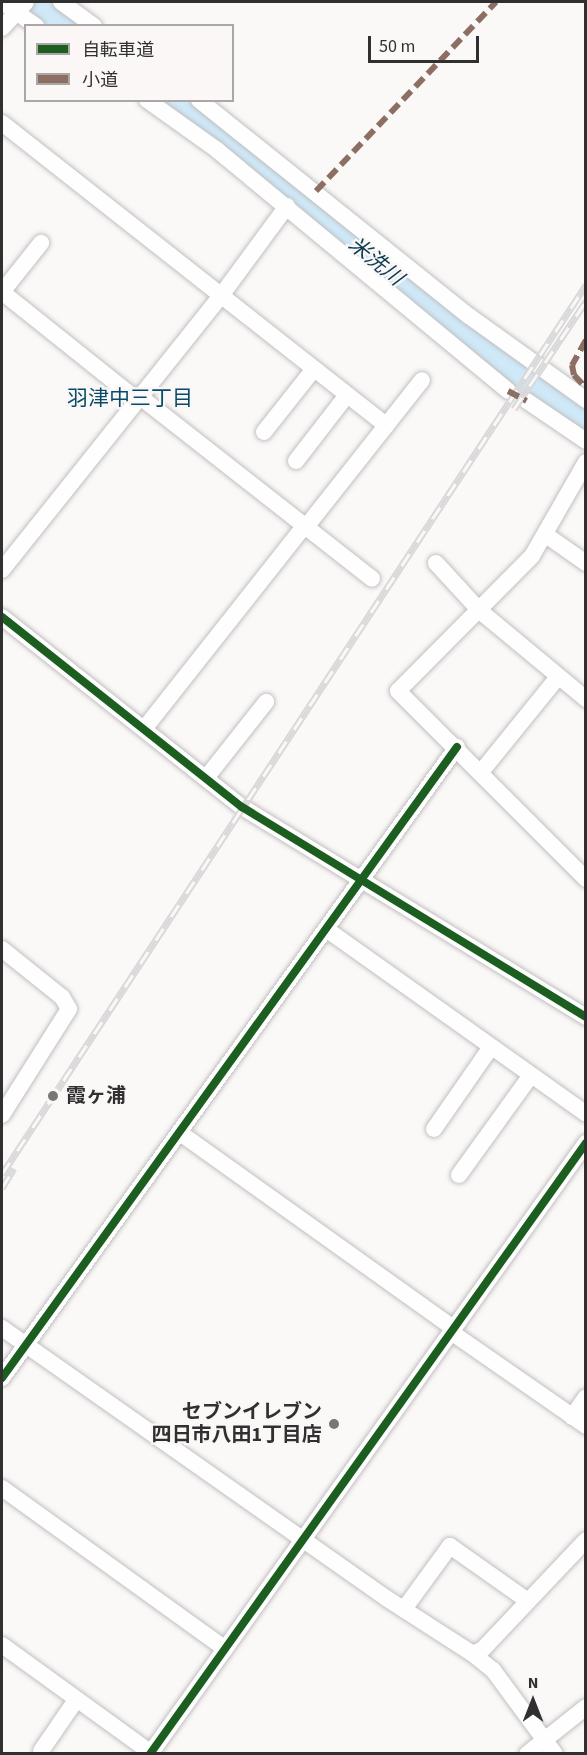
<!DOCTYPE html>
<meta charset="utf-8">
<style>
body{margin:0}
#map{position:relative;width:587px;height:1755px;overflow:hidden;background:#fbf8f8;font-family:"Source Sans 3","Noto Sans JP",sans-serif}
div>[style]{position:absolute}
.river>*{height:27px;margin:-13.5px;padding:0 13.5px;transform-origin:13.5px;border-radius:13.5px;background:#cfe9f9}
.roads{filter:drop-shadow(0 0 2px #c1bfbf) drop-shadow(0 0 2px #c1bfbf)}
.minor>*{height:16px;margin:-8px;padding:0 8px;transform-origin:8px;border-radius:8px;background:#fefefe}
.rail>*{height:7px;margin-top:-3.5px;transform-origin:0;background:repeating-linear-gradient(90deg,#fcf7f7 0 14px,#dad9d9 0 28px);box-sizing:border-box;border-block:2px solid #dad9d9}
.quiet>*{height:6px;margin-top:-3px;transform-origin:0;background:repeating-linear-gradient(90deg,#8d6e63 0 12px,transparent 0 18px)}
.cycleway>*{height:8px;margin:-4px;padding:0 4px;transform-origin:4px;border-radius:4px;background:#1b5e20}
.dots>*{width:16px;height:16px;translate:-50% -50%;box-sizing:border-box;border:3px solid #fcf7f7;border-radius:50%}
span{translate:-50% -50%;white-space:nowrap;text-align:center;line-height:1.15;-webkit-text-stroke:4.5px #fcf7f7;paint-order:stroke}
.poi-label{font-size:20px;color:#313030;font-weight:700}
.left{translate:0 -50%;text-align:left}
.right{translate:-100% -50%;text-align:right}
.water-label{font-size:21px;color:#0c3c52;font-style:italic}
.neighbourhood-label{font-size:21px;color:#064c6a}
.frame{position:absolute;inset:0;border:3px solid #313030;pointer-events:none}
.legend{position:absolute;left:24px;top:24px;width:210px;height:78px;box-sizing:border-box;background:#fcf7f7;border:2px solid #aba7a7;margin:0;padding:8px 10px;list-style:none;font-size:18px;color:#313030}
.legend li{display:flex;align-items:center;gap:12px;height:30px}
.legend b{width:30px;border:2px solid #aba7a7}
.north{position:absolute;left:503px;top:1671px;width:60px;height:60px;-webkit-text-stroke:4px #fcf7f7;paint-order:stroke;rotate:0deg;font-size:16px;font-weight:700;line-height:24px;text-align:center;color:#313030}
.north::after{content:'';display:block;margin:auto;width:21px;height:27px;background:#313030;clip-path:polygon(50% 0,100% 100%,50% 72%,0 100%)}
.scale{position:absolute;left:368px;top:36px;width:111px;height:27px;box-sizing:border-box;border:3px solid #313030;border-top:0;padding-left:8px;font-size:18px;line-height:21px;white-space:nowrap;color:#313030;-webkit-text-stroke:4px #fcf7f7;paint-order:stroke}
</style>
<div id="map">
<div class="river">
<div style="left:28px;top:2px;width:42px;rotate:34.4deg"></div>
<div style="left:167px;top:100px;width:92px;rotate:36.1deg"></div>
<div style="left:241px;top:154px;width:388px;rotate:38.6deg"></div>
<div style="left:544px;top:396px;width:48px;rotate:29.7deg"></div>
</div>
<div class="roads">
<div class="minor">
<div style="left:2px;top:2px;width:42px;rotate:35.2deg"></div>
<div style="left:61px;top:2px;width:41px;rotate:36deg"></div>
<div style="left:2px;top:28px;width:35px;rotate:-47deg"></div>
<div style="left:147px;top:100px;width:86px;rotate:35.5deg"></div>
<div style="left:217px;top:150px;width:378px;rotate:39.6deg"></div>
<div style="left:199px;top:100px;width:346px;rotate:38.7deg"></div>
<div style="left:469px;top:316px;width:144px;rotate:35.7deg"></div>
<div style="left:2px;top:123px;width:489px;rotate:38.2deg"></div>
<div style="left:2px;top:292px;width:171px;rotate:38.6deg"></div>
<div style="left:2px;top:292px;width:63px;rotate:-51.5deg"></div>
<div style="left:139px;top:396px;width:296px;rotate:38.1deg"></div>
<div style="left:527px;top:401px;width:71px;rotate:34.1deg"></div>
<div style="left:264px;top:432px;width:80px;rotate:-51.6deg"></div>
<div style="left:296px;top:461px;width:83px;rotate:-52.3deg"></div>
<div style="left:586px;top:462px;width:108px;rotate:119.9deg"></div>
<div style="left:532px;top:556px;width:190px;rotate:134.8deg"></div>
<div style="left:398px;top:691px;width:266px;rotate:45deg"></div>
<div style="left:306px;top:527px;width:187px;rotate:-51.7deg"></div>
<div style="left:546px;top:535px;width:49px;rotate:35deg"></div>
<div style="left:436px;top:563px;width:65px;rotate:47.5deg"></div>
<div style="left:480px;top:611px;width:138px;rotate:39.7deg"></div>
<div style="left:2px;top:570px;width:349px;rotate:-51.4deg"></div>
<div style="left:220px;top:297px;width:113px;rotate:-53.6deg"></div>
<div style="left:2px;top:617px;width:306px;rotate:38.4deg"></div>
<div style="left:242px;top:807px;width:403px;rotate:31.4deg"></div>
<div style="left:144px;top:729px;width:260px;rotate:-51.7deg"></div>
<div style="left:481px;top:772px;width:122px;rotate:-51deg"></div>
<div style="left:206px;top:778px;width:97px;rotate:-51.7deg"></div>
<div style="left:326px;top:929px;width:319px;rotate:35.4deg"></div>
<div style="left:2px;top:949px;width:77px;rotate:38.7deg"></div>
<div style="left:62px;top:997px;width:14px;rotate:60deg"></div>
<div style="left:69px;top:1009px;width:125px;rotate:122.3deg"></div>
<div style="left:434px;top:1129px;width:100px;rotate:-55.2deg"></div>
<div style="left:180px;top:1133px;width:335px;rotate:35.5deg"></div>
<div style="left:459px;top:1175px;width:123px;rotate:-54.2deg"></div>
<div style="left:2px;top:1328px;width:469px;rotate:35.1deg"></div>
<div style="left:386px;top:1598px;width:103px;rotate:32.8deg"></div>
<div style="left:473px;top:1654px;width:26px;rotate:39deg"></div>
<div style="left:493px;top:1670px;width:104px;rotate:53.6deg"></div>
<div style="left:451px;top:1332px;width:165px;rotate:34.8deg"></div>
<div style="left:2px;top:1378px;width:778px;rotate:-54.21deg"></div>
<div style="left:572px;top:1417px;width:24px;rotate:-55deg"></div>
<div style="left:2px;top:1488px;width:275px;rotate:35.8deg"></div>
<div style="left:404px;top:1609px;width:78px;rotate:-53.9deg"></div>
<div style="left:450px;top:1546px;width:95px;rotate:35.2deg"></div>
<div style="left:2px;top:1645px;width:184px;rotate:35.9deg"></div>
<div style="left:473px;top:1654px;width:11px;rotate:-27deg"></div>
<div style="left:483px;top:1649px;width:150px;rotate:-46.6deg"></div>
<div style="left:41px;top:1751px;width:62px;rotate:-55.5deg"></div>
<div style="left:150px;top:1754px;width:751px;rotate:-54.49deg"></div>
<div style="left:527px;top:1754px;width:75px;rotate:-38.5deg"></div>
</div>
</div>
<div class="rail">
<div style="left:514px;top:409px;width:130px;rotate:-56.3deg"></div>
<div style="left:2px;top:1174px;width:1064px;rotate:-56.7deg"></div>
<div style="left:2px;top:1188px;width:23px;rotate:-59deg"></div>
</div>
<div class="quiet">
<div style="left:316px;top:191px;width:261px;rotate:-46.4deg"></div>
<div style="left:586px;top:340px;width:29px;rotate:119deg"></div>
<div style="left:572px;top:365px;width:10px;rotate:79deg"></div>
<div style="left:574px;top:375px;width:18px;rotate:47deg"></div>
<div style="left:508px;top:391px;width:21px;rotate:28deg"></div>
</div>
<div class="cycleway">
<div style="left:2px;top:617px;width:306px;rotate:38.4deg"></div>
<div style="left:242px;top:807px;width:403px;rotate:31.4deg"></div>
<div style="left:2px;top:1378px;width:778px;rotate:-54.21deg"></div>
<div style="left:150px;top:1754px;width:751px;rotate:-54.49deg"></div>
</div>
<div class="dots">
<div style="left:53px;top:1096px;background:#787676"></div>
<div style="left:334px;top:1424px;background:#787676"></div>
</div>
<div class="poi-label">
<span class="left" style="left:66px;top:1096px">霞ヶ浦</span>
<span class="right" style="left:322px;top:1424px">セブンイレブン<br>四日市八田1丁目店</span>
</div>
<div class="water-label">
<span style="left:376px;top:261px;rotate:39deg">米洗川</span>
</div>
<div class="neighbourhood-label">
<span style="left:130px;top:398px">羽津中三丁目</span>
</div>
<div class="frame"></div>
<ul class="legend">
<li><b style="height:8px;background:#1b5e20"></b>自転車道</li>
<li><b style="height:8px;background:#8d6e63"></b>小道</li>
</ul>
<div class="north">N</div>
<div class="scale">50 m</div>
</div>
